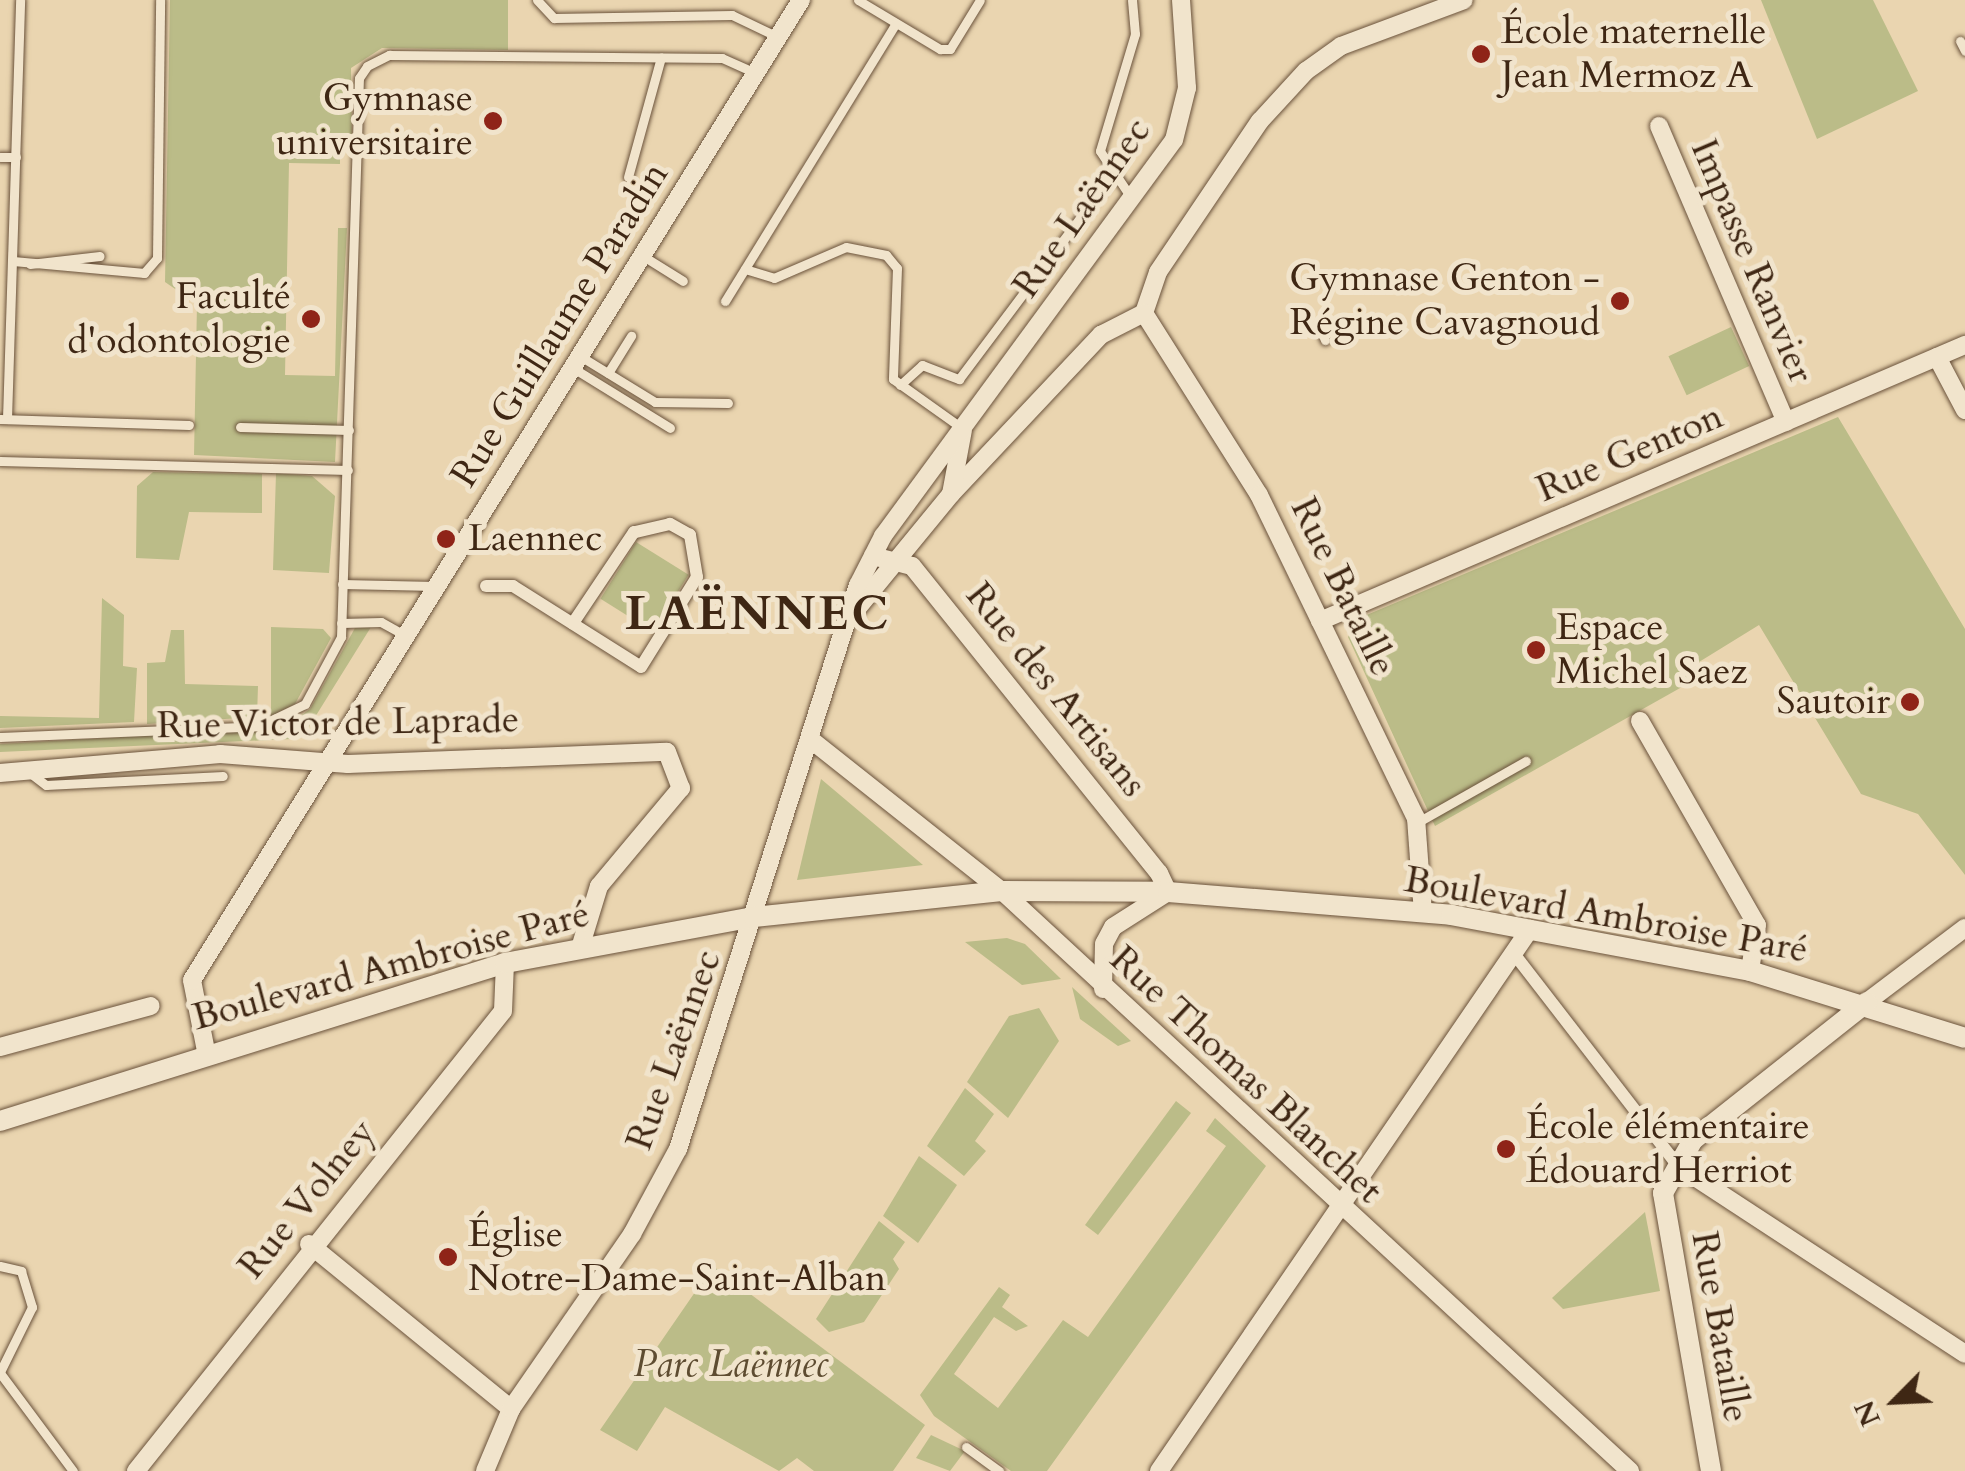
<!DOCTYPE html>
<meta charset="utf-8">
<style>
body{margin:0}
#map{position:relative;width:1965px;height:1471px;overflow:hidden;background:#ead5b0;font-family:Cardo,serif}
div>[style]{position:absolute}
.green>*{inset:0;background:#bbbc88;transform-origin:0 0}
.roads{filter:drop-shadow(0 0 2px #6a523b) drop-shadow(0 0 2px #6a523b)}
.service>*{height:9px;margin:-4.5px;padding:0 4.5px;transform-origin:4.5px;border-radius:4.5px;background:#f1e4cc}
.pedestrian>*{height:12px;margin:-6px;padding:0 6px;transform-origin:6px;border-radius:6px;background:#f1e4cc}
.minor>*{height:18px;margin:-9px;padding:0 9px;transform-origin:9px;border-radius:9px;background:#f1e4cc}
.tertiary>*{height:20px;margin:-10px;padding:0 10px;transform-origin:10px;border-radius:10px;background:#f1e4cc}
.dots>*{width:28px;height:28px;translate:-50% -50%;box-sizing:border-box;border:5px solid #f1e4cc;border-radius:50%}
span{translate:-50% -50%;white-space:nowrap;text-align:center;line-height:1.15;-webkit-text-stroke:10px #f1e4cc;paint-order:stroke}
.poi-label{font-size:38px;color:#3f2714}
.left{translate:0 -50%;text-align:left}
.right{translate:-100% -50%;text-align:right}
.street-label{font-size:38px;color:#3f2714}
.park-label{font-size:38px;color:#5e4c31;font-style:italic}
.district-label{font-size:48px;color:#3f2714;font-weight:700;letter-spacing:2.5px}
.north{position:absolute;left:1845px;top:1351px;width:100px;height:100px;-webkit-text-stroke:8px #f1e4cc;paint-order:stroke;rotate:246deg;font-size:28px;font-weight:700;line-height:40px;text-align:center;color:#3f2714}
.north::after{content:'';display:block;margin:auto;width:35px;height:45px;background:#3f2714;clip-path:polygon(50% 0,100% 100%,50% 72%,0 100%)}
</style>
<div id="map">
<div class="green">
<div style="clip-path:polygon(170px 0,508px 0,508px 50px,382px 48px,351px 68px,352px 139px,340px 140px,340px 164px,289px 163px,285px 375px,335px 376px,338px 228px,347px 228px,335px 462px,194px 455px,197px 304px,165px 282px)"></div>
<div style="clip-path:polygon(1761px 0,1873px 0,1918px 91px,1817px 139px)"></div>
<div style="left:1731px;top:327px;width:43px;height:69px;rotate:65deg"></div>
<div style="clip-path:polygon(1838px 417px,1965px 629px,1965px 875px,1918px 814px,1861px 794px,1759px 625px,1699px 662px,1705px 674px,1435px 826px,1348px 637px,1357px 619px)"></div>
<div style="clip-path:polygon(153px 472px,262px 474px,262px 513px,189px 512px,179px 560px,136px 558px,137px 486px)"></div>
<div style="clip-path:polygon(276px 473px,312px 476px,335px 496px,329px 573px,273px 570px)"></div>
<div style="left:636px;top:542px;width:62px;height:67px;rotate:32deg"></div>
<div style="clip-path:polygon(102px 598px,124px 615px,123px 666px,137px 668px,134px 722px,0 728px,0 716px,99px 718px)"></div>
<div style="clip-path:polygon(271px 627px,323px 629px,331px 638px,295px 704px,271px 716px)"></div>
<div style="clip-path:polygon(371px 627px,307px 730px,292px 739px,0 752px,0 744px,284px 728px,310px 709px,355px 628px)"></div>
<div style="clip-path:polygon(171px 630px,184px 630px,185px 684px,258px 686px,257px 717px,147px 724px,147px 663px,165px 662px)"></div>
<div style="clip-path:polygon(821px 779px,923px 865px,797px 880px)"></div>
<div style="clip-path:polygon(1007px 938px,1025px 944px,1061px 979px,1022px 985px,965px 942px)"></div>
<div style="clip-path:polygon(1072px 987px,1131px 1041px,1118px 1046px,1080px 1019px)"></div>
<div style="clip-path:polygon(1039px 1008px,1059px 1041px,1008px 1118px,967px 1082px,1009px 1016px)"></div>
<div style="clip-path:polygon(965px 1088px,994px 1114px,975px 1141px,986px 1151px,964px 1176px,927px 1146px)"></div>
<div style="clip-path:polygon(1176px 1101px,1191px 1113px,1098px 1235px,1085px 1225px)"></div>
<div style="clip-path:polygon(1215px 1118px,1266px 1166px,1047px 1471px,1011px 1471px,934px 1416px,920px 1395px,999px 1287px,1010px 1295px,1002px 1307px,1028px 1326px,1016px 1331px,994px 1317px,954px 1374px,998px 1408px,1063px 1320px,1088px 1337px,1226px 1146px,1206px 1131px)"></div>
<div style="clip-path:polygon(919px 1156px,957px 1185px,918px 1243px,883px 1216px)"></div>
<div style="clip-path:polygon(1645px 1212px,1660px 1291px,1563px 1309px,1552px 1298px)"></div>
<div style="clip-path:polygon(879px 1221px,905px 1242px,893px 1259px,899px 1269px,864px 1322px,829px 1332px,816px 1319px)"></div>
<div style="clip-path:polygon(713px 1266px,925px 1425px,893px 1471px,814px 1471px,797px 1458px,779px 1471px,665px 1407px,637px 1451px,600px 1430px)"></div>
<div style="clip-path:polygon(931px 1435px,965px 1451px,950px 1471px,916px 1458px)"></div>
</div>
<div class="roads">
<div class="service">
<div style="left:537px;top:0;width:25px;rotate:47deg"></div>
<div style="left:554px;top:18px;width:178px;rotate:-1deg"></div>
<div style="left:732px;top:15px;width:51px;rotate:25.6deg"></div>
<div style="left:858px;top:0;width:96px;rotate:30.9deg"></div>
<div style="left:940px;top:49px;width:10px"></div>
<div style="left:950px;top:49px;width:57px;rotate:-58.5deg"></div>
<div style="left:1132px;top:0;width:34px;rotate:85deg"></div>
<div style="left:1135px;top:34px;width:122px;rotate:106.7deg"></div>
<div style="left:1100px;top:151px;width:58px;rotate:56.3deg"></div>
<div style="left:1960px;top:41px;width:11px;rotate:63deg"></div>
<div style="left:0;top:157px;width:16px"></div>
<div style="left:628px;top:177px;width:124px;rotate:-74.6deg"></div>
<div style="left:643px;top:256px;width:47px;rotate:32deg"></div>
<div style="left:13px;top:261px;width:132px;rotate:5.2deg"></div>
<div style="left:144px;top:273px;width:20px;rotate:-49deg"></div>
<div style="left:157px;top:258px;width:258px;rotate:-89.3deg"></div>
<div style="left:30px;top:264px;width:70px;rotate:-6.5deg"></div>
<div style="left:745px;top:269px;width:30px;rotate:17deg"></div>
<div style="left:774px;top:278px;width:78px;rotate:-23.3deg"></div>
<div style="left:846px;top:247px;width:41px;rotate:11.3deg"></div>
<div style="left:886px;top:255px;width:17px;rotate:50deg"></div>
<div style="left:897px;top:268px;width:111px;rotate:92.1deg"></div>
<div style="left:893px;top:379px;width:86px;rotate:35.5deg"></div>
<div style="left:725px;top:301px;width:326px;rotate:-58.4deg"></div>
<div style="left:1321px;top:331px;width:10px;rotate:66deg"></div>
<div style="left:580px;top:356px;width:88px;rotate:31.5deg"></div>
<div style="left:655px;top:402px;width:73px;rotate:0.8deg"></div>
<div style="left:573px;top:368px;width:114px;rotate:31.7deg"></div>
<div style="left:608px;top:373px;width:44px;rotate:-58.1deg"></div>
<div style="left:900px;top:385px;width:30px;rotate:-42deg"></div>
<div style="left:922px;top:365px;width:40px;rotate:21deg"></div>
<div style="left:959px;top:379px;width:251px;rotate:-53.1deg"></div>
<div style="left:0;top:419px;width:189px;rotate:1.8deg"></div>
<div style="left:7px;top:419px;width:419px;rotate:-88.2deg"></div>
<div style="left:240px;top:427px;width:109px;rotate:1.6deg"></div>
<div style="left:0;top:461px;width:348px;rotate:1.5deg"></div>
<div style="left:342px;top:584px;width:93px;rotate:1.2deg"></div>
<div style="left:341px;top:623px;width:40px;rotate:-1.4deg"></div>
<div style="left:381px;top:622px;width:26px;rotate:29deg"></div>
<div style="left:0;top:737px;width:259px;rotate:-2.4deg"></div>
<div style="left:259px;top:726px;width:51px;rotate:-25.6deg"></div>
<div style="left:305px;top:704px;width:76px;rotate:-61.8deg"></div>
<div style="left:341px;top:637px;width:559px;rotate:-88.16deg"></div>
<div style="left:359px;top:78px;width:14px;rotate:-56deg"></div>
<div style="left:367px;top:66px;width:25px;rotate:-27deg"></div>
<div style="left:389px;top:55px;width:333px;rotate:0.5deg"></div>
<div style="left:722px;top:58px;width:37px;rotate:24deg"></div>
<div style="left:30px;top:773px;width:20px;rotate:37deg"></div>
<div style="left:46px;top:785px;width:177px;rotate:-2.9deg"></div>
<div style="left:1418px;top:822px;width:124px;rotate:-29.5deg"></div>
<div style="left:0;top:1266px;width:22px;rotate:13deg"></div>
<div style="left:21px;top:1271px;width:38px;rotate:73deg"></div>
<div style="left:32px;top:1307px;width:72px;rotate:116.2deg"></div>
<div style="left:0;top:1373px;width:122px;rotate:53.3deg"></div>
<div style="left:966px;top:1447px;width:41px;rotate:36deg"></div>
</div>
<div class="pedestrian">
<div style="left:486px;top:586px;width:27px"></div>
<div style="left:513px;top:586px;width:151px;rotate:32.3deg"></div>
<div style="left:641px;top:667px;width:106px;rotate:-58.1deg"></div>
<div style="left:697px;top:577px;width:43px;rotate:-99.5deg"></div>
<div style="left:690px;top:535px;width:23px;rotate:-151deg"></div>
<div style="left:670px;top:524px;width:37px;rotate:167deg"></div>
<div style="left:634px;top:532px;width:110px;rotate:123.8deg"></div>
<div style="left:1515px;top:955px;width:267px;rotate:52.3deg"></div>
</div>
<div class="minor">
<div style="left:1659px;top:126px;width:322px;rotate:66.8deg"></div>
<div style="left:1144px;top:313px;width:215px;rotate:57.7deg"></div>
<div style="left:1259px;top:495px;width:359px;rotate:64.1deg"></div>
<div style="left:1416px;top:818px;width:95px;rotate:85.8deg"></div>
<div style="left:1144px;top:313px;width:43px;rotate:-71.1deg"></div>
<div style="left:1158px;top:272px;width:182px;rotate:-56deg"></div>
<div style="left:1260px;top:121px;width:68px;rotate:-47.4deg"></div>
<div style="left:1306px;top:71px;width:43px;rotate:-35.5deg"></div>
<div style="left:1341px;top:46px;width:131px;rotate:-20.5deg"></div>
<div style="left:1937px;top:357px;width:60px;rotate:62.2deg"></div>
<div style="left:951px;top:494px;width:219px;rotate:-46.7deg"></div>
<div style="left:1101px;top:335px;width:48px;rotate:-27.1deg"></div>
<div style="left:873px;top:556px;width:40px;rotate:14.4deg"></div>
<div style="left:912px;top:566px;width:394px;rotate:51.2deg"></div>
<div style="left:1159px;top:873px;width:21px;rotate:65deg"></div>
<div style="left:1168px;top:892px;width:65px;rotate:147.5deg"></div>
<div style="left:1113px;top:927px;width:19px;rotate:118deg"></div>
<div style="left:1104px;top:944px;width:45px;rotate:91.3deg"></div>
<div style="left:855px;top:611px;width:151px;rotate:-50.6deg"></div>
<div style="left:951px;top:494px;width:65px;rotate:-79.4deg"></div>
<div style="left:1320px;top:621px;width:702px;rotate:-23.17deg"></div>
<div style="left:1640px;top:721px;width:235px;rotate:60.2deg"></div>
<div style="left:1757px;top:925px;width:47px;rotate:98.7deg"></div>
<div style="left:810px;top:739px;width:245px;rotate:38.4deg"></div>
<div style="left:1002px;top:891px;width:855px;rotate:42.72deg"></div>
<div style="left:0;top:773px;width:221px;rotate:-4.9deg"></div>
<div style="left:220px;top:754px;width:128px;rotate:4.5deg"></div>
<div style="left:348px;top:764px;width:319px;rotate:-2.2deg"></div>
<div style="left:667px;top:752px;width:39px;rotate:69deg"></div>
<div style="left:681px;top:788px;width:128px;rotate:129.9deg"></div>
<div style="left:599px;top:886px;width:65px;rotate:107deg"></div>
<div style="left:1867px;top:1002px;width:123px;rotate:-37.1deg"></div>
<div style="left:0;top:1047px;width:156px;rotate:-15.2deg"></div>
<div style="left:206px;top:1051px;width:72px;rotate:-101.2deg"></div>
<div style="left:192px;top:980px;width:1154px;rotate:-58.14deg"></div>
<div style="left:1678px;top:1166px;width:343px;rotate:33.2deg"></div>
<div style="left:309px;top:1244px;width:261px;rotate:39.2deg"></div>
<div style="left:136px;top:1471px;width:588px;rotate:-51.42deg"></div>
<div style="left:503px;top:1011px;width:48px;rotate:-87.6deg"></div>
<div style="left:485px;top:1471px;width:67px;rotate:-67.2deg"></div>
<div style="left:511px;top:1409px;width:213px;rotate:-55.3deg"></div>
<div style="left:632px;top:1234px;width:97px;rotate:-61.6deg"></div>
<div style="left:678px;top:1149px;width:592px;rotate:-72.3deg"></div>
<div style="left:858px;top:585px;width:55px;rotate:-63deg"></div>
<div style="left:883px;top:536px;width:491px;rotate:-53.7deg"></div>
<div style="left:1174px;top:140px;width:54px;rotate:-76deg"></div>
<div style="left:1187px;top:88px;width:88px;rotate:-93.9deg"></div>
<div style="left:1159px;top:1471px;width:657px;rotate:-55.61deg"></div>
</div>
<div class="tertiary">
<div style="left:0;top:1121px;width:529px;rotate:-17.37deg"></div>
<div style="left:505px;top:963px;width:253px;rotate:-10.5deg"></div>
<div style="left:754px;top:917px;width:249px;rotate:-6deg"></div>
<div style="left:1002px;top:891px;width:166px;rotate:0.3deg"></div>
<div style="left:1168px;top:892px;width:284px;rotate:4.6deg"></div>
<div style="left:1451px;top:915px;width:304px;rotate:10.6deg"></div>
<div style="left:1750px;top:971px;width:225px;rotate:17.3deg"></div>
<div style="left:1711px;top:1471px;width:282px;rotate:-99.8deg"></div>
<div style="left:1663px;top:1193px;width:61px;rotate:-60.5deg"></div>
<div style="left:1693px;top:1140px;width:222px;rotate:-38.4deg"></div>
</div>
</div>
<div class="dots">
<div style="left:1481px;top:54px;background:#8f2418"></div>
<div style="left:493px;top:121px;background:#8f2418"></div>
<div style="left:1620px;top:301px;background:#8f2418"></div>
<div style="left:311px;top:319px;background:#8f2418"></div>
<div style="left:446px;top:539px;background:#8f2418"></div>
<div style="left:1536px;top:650px;background:#8f2418"></div>
<div style="left:1910px;top:702px;background:#8f2418"></div>
<div style="left:1506px;top:1149px;background:#8f2418"></div>
<div style="left:448px;top:1257px;background:#8f2418"></div>
</div>
<div class="poi-label">
<span class="left" style="left:1501px;top:54px">École maternelle<br>Jean Mermoz A</span>
<span class="right" style="left:473px;top:121px">Gymnase<br>universitaire</span>
<span class="right" style="left:1600px;top:301px">Gymnase Genton -<br>Régine Cavagnoud</span>
<span class="right" style="left:291px;top:319px">Faculté<br>d'odontologie</span>
<span class="left" style="left:468px;top:539px">Laennec</span>
<span class="left" style="left:1556px;top:650px">Espace<br>Michel Saez</span>
<span class="right" style="left:1890px;top:702px">Sautoir</span>
<span class="left" style="left:1526px;top:1149px">École élémentaire<br>Édouard Herriot</span>
<span class="left" style="left:468px;top:1257px">Église<br>Notre-Dame-Saint-Alban</span>
</div>
<div class="street-label">
<span style="left:1082px;top:208px;rotate:-55deg">Rue Laënnec</span>
<span style="left:1752px;top:261px;rotate:67deg">Impasse Ranvier</span>
<span style="left:560px;top:325px;rotate:-58deg">Rue Guillaume Paradin</span>
<span style="left:1630px;top:453px;rotate:-23deg">Rue Genton</span>
<span style="left:1343px;top:587px;rotate:64deg">Rue Bataille</span>
<span style="left:1056px;top:690px;rotate:51deg">Rue des Artisans</span>
<span style="left:338px;top:723px;rotate:-1deg">Rue Victor de Laprade</span>
<span style="left:1606px;top:915px;rotate:10deg">Boulevard Ambroise Paré</span>
<span style="left:391px;top:966px;rotate:-15deg">Boulevard Ambroise Paré</span>
<span style="left:674px;top:1050px;rotate:-70deg">Rue Laënnec</span>
<span style="left:1246px;top:1075px;rotate:43deg">Rue Thomas Blanchet</span>
<span style="left:307px;top:1199px;rotate:-51deg">Rue Volney</span>
<span style="left:1720px;top:1327px;rotate:80deg">Rue Bataille</span>
</div>
<div class="park-label">
<span style="left:731px;top:1365px">Parc Laënnec</span>
</div>
<div class="district-label">
<span style="left:758px;top:614px">LAËNNEC</span>
</div>
<div class="north">N</div>
</div>
